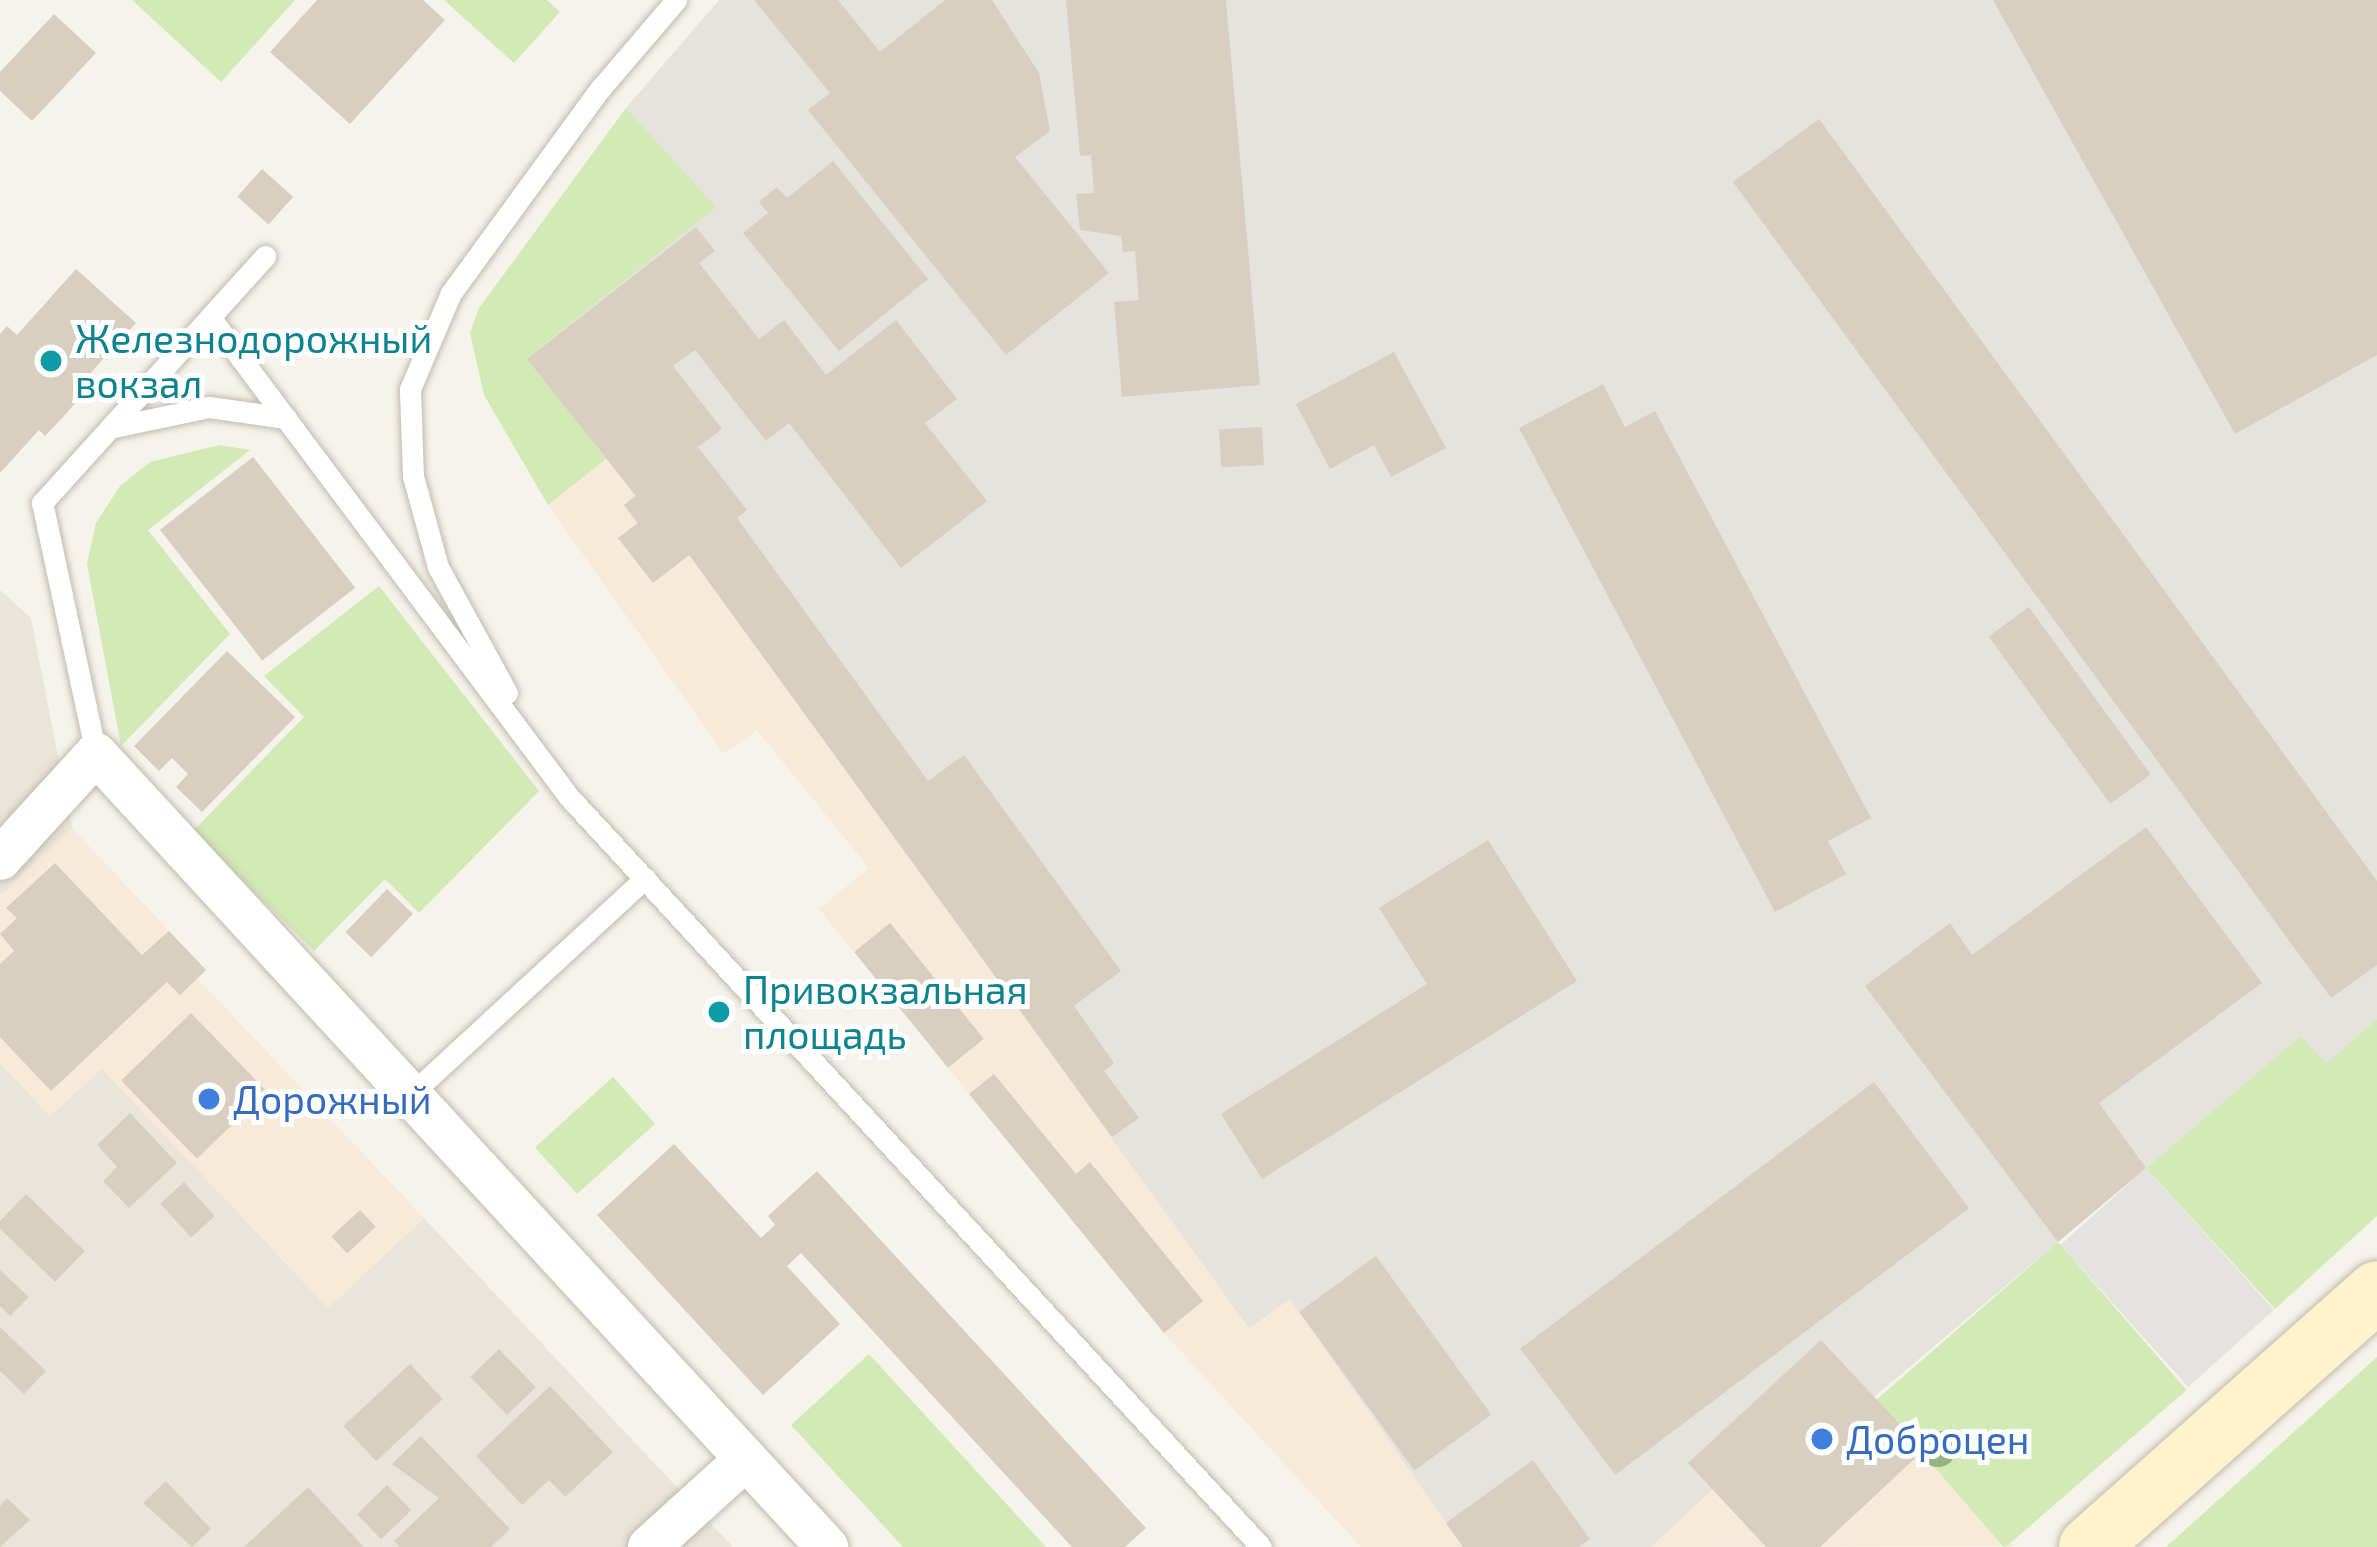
<!DOCTYPE html>
<meta charset="utf-8">
<style>
body{margin:0}
#map{position:relative;width:2377px;height:1547px;overflow:hidden;background:#f6f3ec;font-family:"Exo 2",sans-serif}
div>[style]{position:absolute}
.residential>*{inset:0;background:#eae5da}
.commercial>*{inset:0;background:#f7ead8}
.industrial>*{inset:0;background:#e6e2dd}
.green>*{inset:0;background:#d2eab5;transform-origin:0 0}
.parking>*{inset:0;background:#e5e3e0;transform-origin:0 0}
.building>*{inset:0;background:#d8cfc1;transform-origin:0 0}
.roads{filter:drop-shadow(0 0 3px #c2bbae) drop-shadow(0 0 3px #c2bbae)}
.lane>*{height:21px;margin:-10.5px;padding:0 10.5px;transform-origin:10.5px;border-radius:10.5px;background:#fff}
.street>*{height:42px;margin:-21px;padding:0 21px;transform-origin:21px;border-radius:21px;background:#fff}
.secondary>*{height:60px;margin:-30px;padding:0 30px;transform-origin:30px;border-radius:30px;background:#fff3cd}
.trees>*{width:36px;height:36px;margin:-18px;border-radius:50%;background:#97b381}
.dots>*{width:33px;height:33px;translate:-50% -50%;box-sizing:border-box;border:6px solid #fff;border-radius:50%}
span{translate:-50% -50%;white-space:nowrap;text-align:center;line-height:1.15;-webkit-text-stroke:10px #fff;paint-order:stroke}
.culture-label{font-size:39px;color:#0d838f}
.left{translate:0 -50%;text-align:left}
.shop-label{font-size:39px;color:#366cbe}
</style>
<div id="map">
<div class="residential">
<div style="clip-path:polygon(0 590px,31px 618px,72px 828px,0 896px)"></div>
<div style="clip-path:polygon(0 1063px,50px 1116px,102px 1068px,328px 1308px,424px 1218px,733px 1547px,0 1547px)"></div>
</div>
<div class="commercial">
<div style="clip-path:polygon(606px 459px,689px 555px,1249px 1327px,1290px 1299px,1463px 1547px,1361px 1547px,1164px 1333px,819px 909px,869px 868px,757px 730px,724px 754px,548px 505px)"></div>
<div style="clip-path:polygon(72px 828px,206px 970px,198px 979px,424px 1218px,328px 1308px,102px 1069px,50px 1116px,0 1063px,0 896px)"></div>
<div style="clip-path:polygon(1821px 1340px,2014px 1546px,1651px 1547px,1712px 1490px)"></div>
</div>
<div class="industrial">
<div style="clip-path:polygon(719px 0,2377px 0,2377px 1019px,2326px 1065px,2301px 1037px,1874px 1397px,1713px 1489px,1651px 1547px,1463px 1547px,1290px 1299px,1249px 1328px,690px 555px,653px 583px,618px 538px,637px 524px,624px 505px,635px 495px,527px 359px,715px 207px,626px 108px)"></div>
</div>
<div class="green">
<div style="clip-path:polygon(132px 0,295px 0,221px 82px)"></div>
<div style="clip-path:polygon(444px 0,547px 0,560px 12px,514px 63px)"></div>
<div style="clip-path:polygon(626px 108px,716px 207px,528px 358px,606px 459px,548px 505px,484px 395px,470px 333px,479px 308px)"></div>
<div style="clip-path:polygon(219px 445px,250px 450px,148px 530px,230px 634px,121px 746px,87px 564px,96px 523px,120px 486px,150px 462px)"></div>
<div style="clip-path:polygon(379px 586px,539px 791px,419px 913px,385px 879px,314px 951px,193px 831px,304px 717px,264px 676px)"></div>
<div style="clip-path:polygon(2377px 1019px,2377px 1216px,2275px 1309px,2146px 1168px,2301px 1036px,2326px 1064px)"></div>
<div style="left:613px;top:1077px;width:63px;height:105px;rotate:48deg"></div>
<div style="left:2058px;top:1242px;width:196px;height:241px;rotate:49deg"></div>
<div style="clip-path:polygon(869px 1354px,1046px 1547px,903px 1547px,791px 1425px)"></div>
<div style="clip-path:polygon(2377px 1357px,2377px 1547px,2166px 1547px)"></div>
</div>
<div class="parking">
<div style="left:2146px;top:1168px;width:191px;height:115px;rotate:48deg"></div>
</div>
<div class="building">
<div style="clip-path:polygon(317px 0,423px 0,445px 20px,350px 124px,270px 52px)"></div>
<div style="clip-path:polygon(754px 0,838px 0,880px 52px,945px 0,992px 0,1039px 73px,1050px 131px,1015px 157px,1109px 273px,1006px 355px,808px 110px,830px 93px)"></div>
<div style="clip-path:polygon(1066px 0,1226px 0,1260px 385px,1122px 397px,1114px 302px,1139px 300px,1135px 251px,1123px 252px,1121px 236px,1080px 230px,1076px 194px,1094px 193px,1091px 155px,1080px 156px)"></div>
<div style="clip-path:polygon(1993px 0,2377px 0,2377px 355px,2235px 434px)"></div>
<div style="clip-path:polygon(54px 14px,96px 53px,32px 121px,0 91px,0 72px)"></div>
<div style="clip-path:polygon(1819px 119px,2377px 881px,2377px 965px,2331px 998px,1733px 182px)"></div>
<div style="clip-path:polygon(833px 161px,928px 279px,839px 351px,743px 233px,768px 213px,759px 202px,777px 187px,787px 198px)"></div>
<div style="left:262px;top:169px;width:42px;height:37px;rotate:42deg"></div>
<div style="clip-path:polygon(696px 227px,715px 251px,699px 263px,759px 339px,784px 320px,826px 375px,896px 320px,957px 399px,925px 423px,987px 501px,901px 568px,789px 423px,766px 441px,695px 350px,673px 366px,722px 429px,698px 447px,747px 510px,737px 518px,928px 781px,964px 755px,1121px 971px,1074px 1006px,1114px 1063px,1104px 1071px,1139px 1118px,1112px 1137px,689px 555px,653px 583px,618px 538px,638px 523px,624px 505px,636px 496px,527px 359px)"></div>
<div style="clip-path:polygon(76px 269px,136px 323px,77px 388px,83px 394px,64px 416px,45px 436px,39px 430px,0 473px,0 334px,7px 326px,17px 335px)"></div>
<div style="clip-path:polygon(1394px 352px,1446px 448px,1391px 477px,1374px 445px,1330px 469px,1296px 404px)"></div>
<div style="clip-path:polygon(1603px 384px,1625px 427px,1655px 411px,1871px 818px,1828px 841px,1846px 874px,1775px 912px,1519px 428px)"></div>
<div style="left:1262px;top:427px;width:38px;height:43px;rotate:87deg"></div>
<div style="left:253px;top:457px;width:166px;height:118px;rotate:52deg"></div>
<div style="left:2029px;top:607px;width:207px;height:50px;rotate:54deg"></div>
<div style="clip-path:polygon(227px 651px,295px 717px,202px 812px,176px 787px,188px 774px,172px 758px,159px 771px,134px 746px)"></div>
<div style="clip-path:polygon(2146px 827px,2262px 983px,2099px 1103px,2146px 1168px,2058px 1242px,1865px 986px,1950px 923px,1972px 955px)"></div>
<div style="clip-path:polygon(1488px 840px,1577px 981px,1262px 1179px,1221px 1114px,1427px 984px,1379px 908px)"></div>
<div style="clip-path:polygon(55px 863px,142px 955px,169px 931px,206px 970px,180px 995px,167px 982px,51px 1091px,0 1037px,0 964px,14px 951px,0 934px,17px 918px,6px 908px)"></div>
<div style="left:387px;top:889px;width:36px;height:60px;rotate:44deg"></div>
<div style="left:890px;top:923px;width:149px;height:46px;rotate:51deg"></div>
<div style="left:191px;top:1013px;width:109px;height:97px;rotate:46deg"></div>
<div style="clip-path:polygon(994px 1074px,1076px 1174px,1090px 1162px,1203px 1301px,1164px 1333px,969px 1094px)"></div>
<div style="left:1874px;top:1082px;width:158px;height:443px;rotate:53deg"></div>
<div style="clip-path:polygon(130px 1113px,177px 1163px,129px 1208px,103px 1181px,117px 1167px,97px 1145px)"></div>
<div style="clip-path:polygon(674px 1144px,761px 1238px,775px 1225px,768px 1216px,817px 1171px,1146px 1528px,1125px 1547px,1072px 1547px,801px 1253px,787px 1266px,840px 1324px,763px 1395px,597px 1215px)"></div>
<div style="left:184px;top:1182px;width:46px;height:32px;rotate:48deg"></div>
<div style="left:26px;top:1194px;width:82px;height:43px;rotate:44deg"></div>
<div style="left:360px;top:1210px;width:23px;height:39px;rotate:47deg"></div>
<div style="left:1376px;top:1256px;width:196px;height:95px;rotate:54deg"></div>
<div style="clip-path:polygon(0 1270px,29px 1297px,10px 1316px,0 1306px)"></div>
<div style="clip-path:polygon(0 1327px,46px 1371px,24px 1394px,0 1371px)"></div>
<div style="clip-path:polygon(1821px 1340px,1924px 1450px,1820px 1547px,1766px 1547px,1688px 1463px)"></div>
<div style="left:499px;top:1349px;width:53px;height:40px;rotate:46deg"></div>
<div style="left:410px;top:1364px;width:48px;height:91px;rotate:47deg"></div>
<div style="clip-path:polygon(550px 1386px,613px 1452px,565px 1497px,549px 1480px,522px 1505px,476px 1456px)"></div>
<div style="clip-path:polygon(421px 1436px,510px 1529px,491px 1547px,400px 1547px,394px 1541px,439px 1498px,392px 1464px)"></div>
<div style="clip-path:polygon(1533px 1460px,1590px 1539px,1579px 1547px,1463px 1547px,1446px 1523px)"></div>
<div style="clip-path:polygon(166px 1481px,211px 1529px,192px 1547px,143px 1503px)"></div>
<div style="left:387px;top:1485px;width:35px;height:42px;rotate:46deg"></div>
<div style="clip-path:polygon(308px 1487px,364px 1547px,244px 1547px)"></div>
<div style="clip-path:polygon(7px 1498px,30px 1520px,0 1547px,0 1506px)"></div>
</div>
<div class="roads">
<div class="lane">
<div style="left:210px;top:317px;width:599px;rotate:53.21deg"></div>
<div style="left:569px;top:797px;width:1020px;rotate:47.3deg"></div>
<div style="left:114px;top:427px;width:97px;rotate:-11.9deg"></div>
<div style="left:209px;top:407px;width:78px;rotate:8.1deg"></div>
<div style="left:507px;top:693px;width:144px;rotate:-118.7deg"></div>
<div style="left:438px;top:567px;width:94px;rotate:-105.4deg"></div>
<div style="left:413px;top:476px;width:87px;rotate:-92deg"></div>
<div style="left:410px;top:389px;width:104px;rotate:-66.9deg"></div>
<div style="left:451px;top:293px;width:253px;rotate:-53.9deg"></div>
<div style="left:600px;top:89px;width:117px;rotate:-49.5deg"></div>
<div style="left:96px;top:754px;width:257px;rotate:-102.1deg"></div>
<div style="left:42px;top:503px;width:333px;rotate:-47.9deg"></div>
<div style="left:410px;top:1095px;width:320px;rotate:-42.7deg"></div>
</div>
<div class="street">
<div style="left:0;top:859px;width:142px;rotate:-47.6deg"></div>
<div style="left:96px;top:754px;width:1079px;rotate:47.33deg"></div>
<div style="left:649px;top:1547px;width:131px;rotate:-42.2deg"></div>
</div>
<div class="secondary">
<div style="left:2089px;top:1547px;width:385px;rotate:-41.6deg"></div>
</div>
</div>
<div class="trees">
<div style="left:1938px;top:1449px"></div>
</div>
<div class="dots">
<div style="left:51px;top:361px;background:#0f9aa8"></div>
<div style="left:719px;top:1012px;background:#0f9aa8"></div>
<div style="left:209px;top:1099px;background:#3f7fe0"></div>
<div style="left:1822px;top:1439px;background:#3f7fe0"></div>
</div>
<div class="culture-label">
<span class="left" style="left:75px;top:361px">Железнодорожный<br>вокзал</span>
<span class="left" style="left:743px;top:1012px">Привокзальная<br>площадь</span>
</div>
<div class="shop-label">
<span class="left" style="left:233px;top:1099px">Дорожный</span>
<span class="left" style="left:1846px;top:1439px">Доброцен</span>
</div>
</div>
